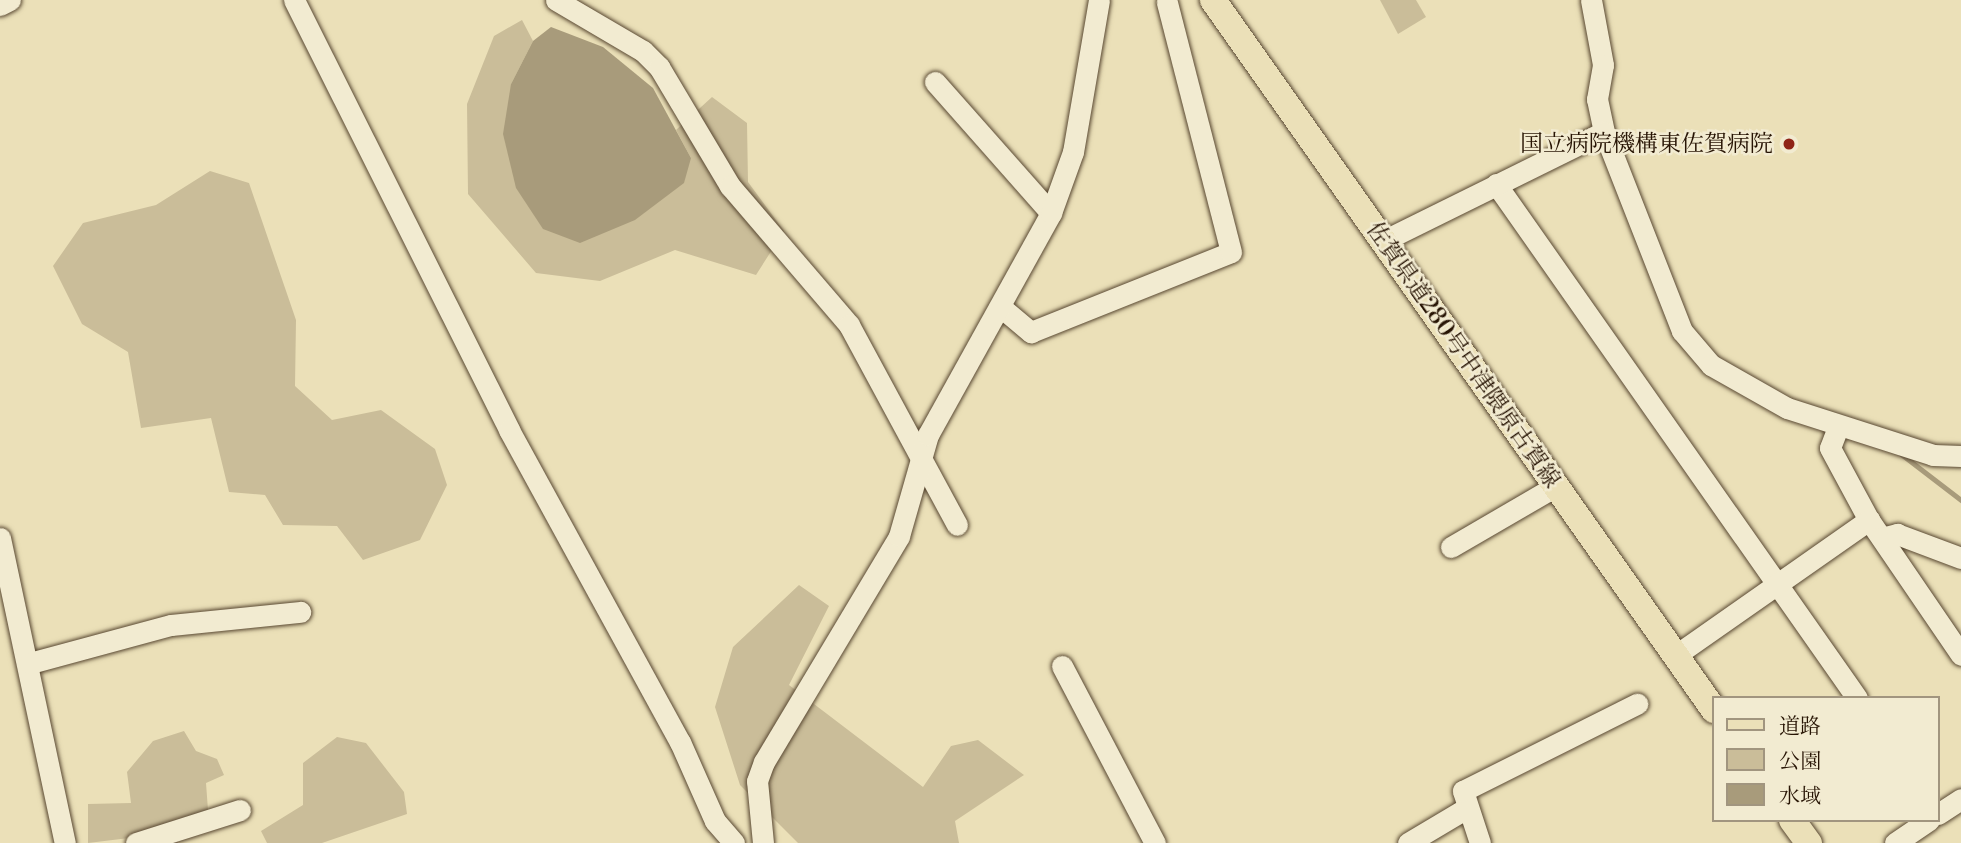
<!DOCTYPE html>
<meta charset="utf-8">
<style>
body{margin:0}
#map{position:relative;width:1961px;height:843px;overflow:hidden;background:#ebe0b8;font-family:"Libre Bodoni","Noto Serif JP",serif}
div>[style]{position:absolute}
.green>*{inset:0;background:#cabd99}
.water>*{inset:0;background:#a89b7b}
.stream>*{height:5px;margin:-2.5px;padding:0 2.5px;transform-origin:2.5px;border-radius:2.5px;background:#a89b7b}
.roads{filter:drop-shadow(0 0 2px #584731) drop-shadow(0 0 2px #584731)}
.minor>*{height:21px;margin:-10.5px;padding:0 10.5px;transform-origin:10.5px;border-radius:10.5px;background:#f2ebd1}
.major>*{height:26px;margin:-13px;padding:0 13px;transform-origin:13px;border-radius:13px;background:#ebe0b8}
.dots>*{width:19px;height:19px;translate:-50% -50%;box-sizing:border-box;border:4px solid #f2ebd1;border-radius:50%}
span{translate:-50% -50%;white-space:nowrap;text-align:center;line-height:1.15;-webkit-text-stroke:5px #f2ebd1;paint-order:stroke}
.poi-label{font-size:23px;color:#271404}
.right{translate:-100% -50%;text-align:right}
.street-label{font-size:23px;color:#271404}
.legend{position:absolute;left:1712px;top:696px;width:228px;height:126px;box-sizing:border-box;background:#f2ebd1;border:2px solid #a1957f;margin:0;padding:9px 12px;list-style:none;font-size:21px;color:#271404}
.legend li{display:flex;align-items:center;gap:14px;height:35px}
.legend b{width:35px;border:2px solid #a1957f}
</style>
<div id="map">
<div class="green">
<div style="clip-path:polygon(1380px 0,1416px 0,1426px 17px,1398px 34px)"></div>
<div style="clip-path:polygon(522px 20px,533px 41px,511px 84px,691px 158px,676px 130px,712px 97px,747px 123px,748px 182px,784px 231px,756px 275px,675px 250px,600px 281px,536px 273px,468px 194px,467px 104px,494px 36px)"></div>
<div style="clip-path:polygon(210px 171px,249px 183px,296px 320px,295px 386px,332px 420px,381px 410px,435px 449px,447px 485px,420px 540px,363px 560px,337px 526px,283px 525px,265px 495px,229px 492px,211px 418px,141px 428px,128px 352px,82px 324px,53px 266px,83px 223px,156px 205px)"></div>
<div style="clip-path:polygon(799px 585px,829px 606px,789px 685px,923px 787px,951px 746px,978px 740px,1024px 775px,955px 821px,959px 843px,798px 843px,740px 785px,715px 707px,733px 647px)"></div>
<div style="clip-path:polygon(184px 731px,196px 751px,217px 759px,224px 775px,206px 783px,208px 810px,175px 822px,178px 843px,131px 843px,129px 838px,88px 843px,88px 804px,131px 803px,127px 772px,153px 741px)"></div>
<div style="clip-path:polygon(337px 737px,366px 743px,404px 792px,407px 814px,322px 843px,267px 843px,261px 831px,303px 805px,303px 763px)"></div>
</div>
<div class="water">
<div style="clip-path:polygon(551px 27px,603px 47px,653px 88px,691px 158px,684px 183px,635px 220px,580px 243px,543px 229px,516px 188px,503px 134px,511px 84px,533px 41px)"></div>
</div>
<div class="stream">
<div style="left:1901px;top:454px;width:76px;rotate:37.5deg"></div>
</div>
<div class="roads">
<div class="minor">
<div style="left:294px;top:0;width:481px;rotate:63.4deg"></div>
<div style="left:509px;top:430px;width:356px;rotate:61.3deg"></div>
<div style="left:680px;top:742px;width:86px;rotate:66.1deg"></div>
<div style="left:715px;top:821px;width:29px;rotate:49deg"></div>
<div style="left:556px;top:0;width:101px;rotate:30.4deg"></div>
<div style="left:643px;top:51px;width:23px;rotate:45deg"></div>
<div style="left:659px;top:67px;width:139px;rotate:59.2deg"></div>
<div style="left:730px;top:186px;width:183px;rotate:49.4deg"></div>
<div style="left:849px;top:325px;width:227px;rotate:61.6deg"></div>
<div style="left:1591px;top:0;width:66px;rotate:79.5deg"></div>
<div style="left:1603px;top:65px;width:35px;rotate:100deg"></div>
<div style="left:1597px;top:99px;width:34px;rotate:78deg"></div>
<div style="left:1604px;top:132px;width:214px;rotate:68.6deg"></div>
<div style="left:1682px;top:331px;width:45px;rotate:49.5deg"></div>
<div style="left:1711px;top:365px;width:87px;rotate:29.5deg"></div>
<div style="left:1787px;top:408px;width:153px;rotate:17.8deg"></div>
<div style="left:1933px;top:455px;width:28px;rotate:2deg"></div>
<div style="left:0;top:5px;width:11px;rotate:-27deg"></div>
<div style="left:935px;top:82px;width:175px;rotate:48.5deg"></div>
<div style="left:1496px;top:184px;width:628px;rotate:54.92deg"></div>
<div style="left:1383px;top:241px;width:246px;rotate:-26.3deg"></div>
<div style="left:1002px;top:308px;width:38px;rotate:40deg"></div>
<div style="left:1031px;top:332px;width:215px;rotate:-21.8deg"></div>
<div style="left:1231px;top:252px;width:258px;rotate:-104.4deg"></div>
<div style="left:1838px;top:427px;width:22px;rotate:111deg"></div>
<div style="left:1830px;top:448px;width:82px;rotate:61.6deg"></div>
<div style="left:1869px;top:520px;width:163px;rotate:55.7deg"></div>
<div style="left:0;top:538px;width:312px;rotate:78deg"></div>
<div style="left:1882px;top:538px;width:16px;rotate:-15deg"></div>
<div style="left:1897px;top:534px;width:68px;rotate:20.6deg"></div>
<div style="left:1451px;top:547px;width:121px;rotate:-30.2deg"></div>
<div style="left:1676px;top:655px;width:236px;rotate:-35deg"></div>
<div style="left:30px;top:663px;width:146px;rotate:-15.1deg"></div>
<div style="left:171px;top:625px;width:130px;rotate:-5.8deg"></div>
<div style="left:1062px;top:666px;width:200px;rotate:62.3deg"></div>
<div style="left:1938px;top:814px;width:27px;rotate:-33deg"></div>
<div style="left:136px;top:843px;width:109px;rotate:-17.6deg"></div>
<div style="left:763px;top:843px;width:62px;rotate:-95.5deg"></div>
<div style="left:757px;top:781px;width:20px;rotate:-70deg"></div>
<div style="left:764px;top:762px;width:263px;rotate:-59.1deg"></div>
<div style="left:899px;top:536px;width:105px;rotate:-74deg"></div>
<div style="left:928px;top:435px;width:254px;rotate:-61deg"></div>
<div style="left:1051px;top:213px;width:65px;rotate:-70.2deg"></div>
<div style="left:1073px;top:152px;width:154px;rotate:-80.3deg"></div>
<div style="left:1408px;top:843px;width:66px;rotate:-30.8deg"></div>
<div style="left:1480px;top:843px;width:55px;rotate:-108.1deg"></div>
<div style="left:1463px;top:791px;width:195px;rotate:-26.6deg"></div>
<div style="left:1895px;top:843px;width:41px;rotate:-34.1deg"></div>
</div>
<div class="major">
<div style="left:1213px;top:0;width:869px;rotate:54.79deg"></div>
<div style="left:1792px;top:820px;width:29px;rotate:54deg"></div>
</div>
</div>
<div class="dots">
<div style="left:1789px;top:144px;background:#8f2418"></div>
</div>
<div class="poi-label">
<span class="right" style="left:1773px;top:144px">国立病院機構東佐賀病院</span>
</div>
<div class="street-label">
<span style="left:1463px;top:355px;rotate:55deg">佐賀県道280号中津隈原古賀線</span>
</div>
<ul class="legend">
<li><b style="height:9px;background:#ebe0b8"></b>道路</li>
<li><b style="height:19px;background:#cabd99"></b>公園</li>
<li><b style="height:19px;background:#a89b7b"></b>水域</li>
</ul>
</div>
